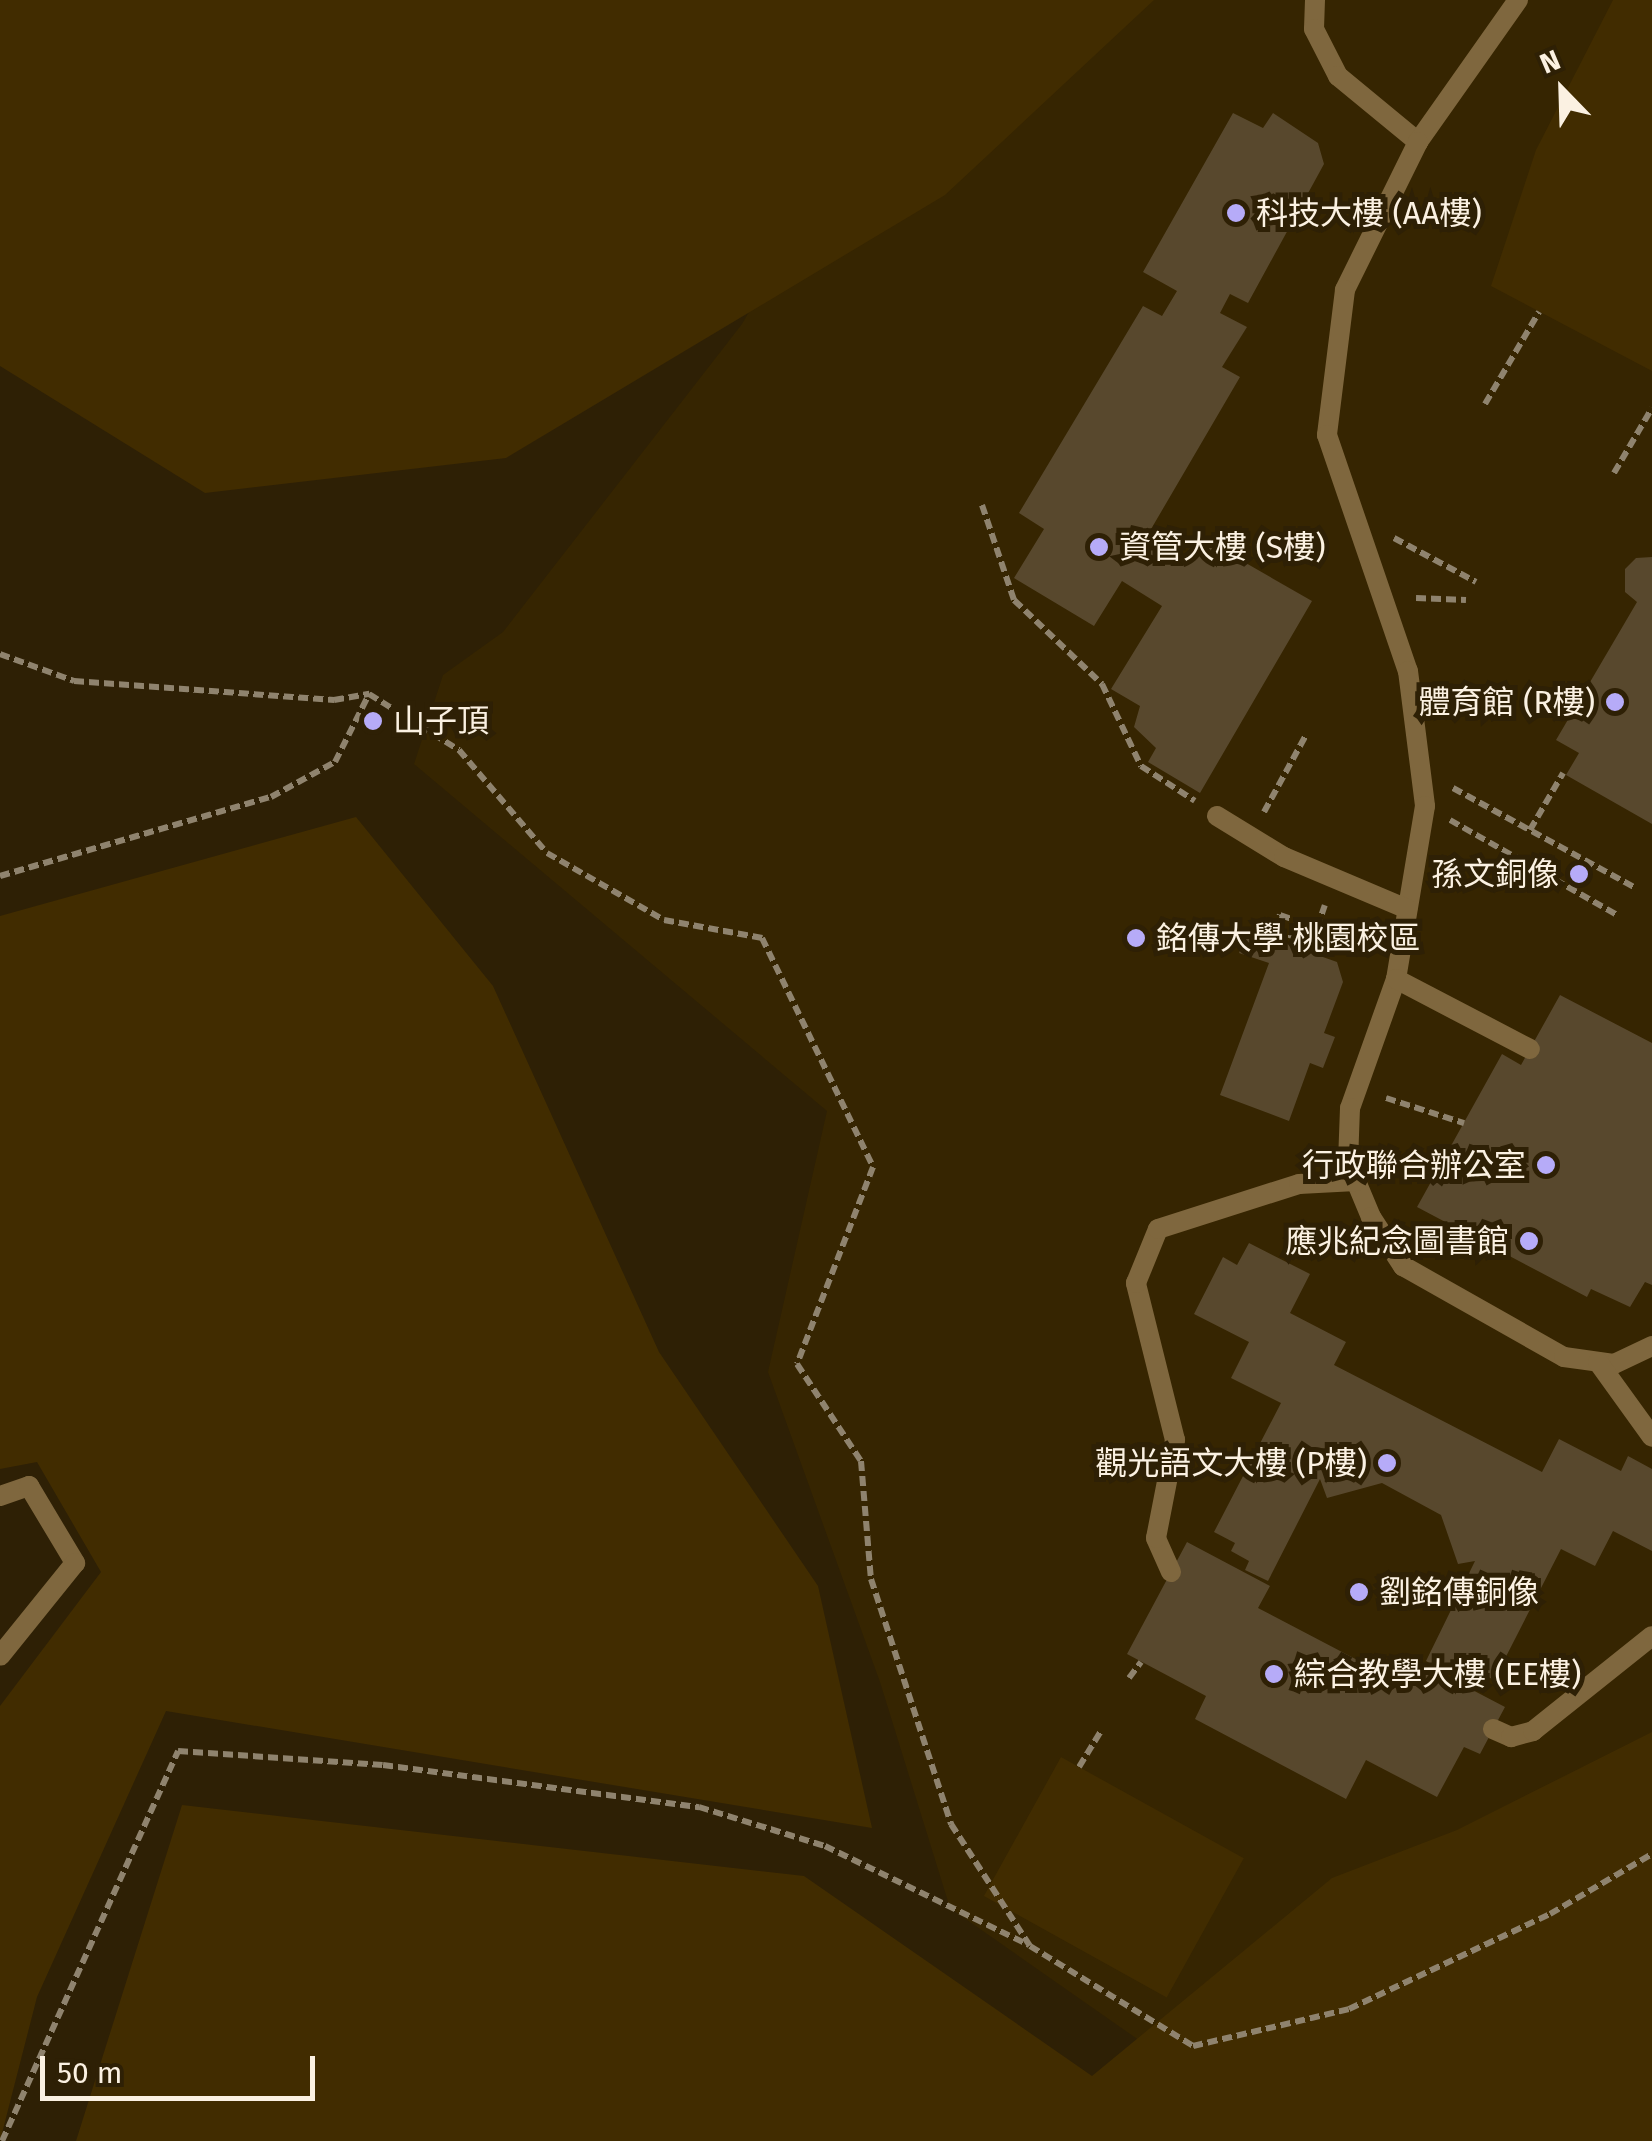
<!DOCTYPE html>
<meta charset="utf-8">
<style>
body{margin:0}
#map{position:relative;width:1652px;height:2141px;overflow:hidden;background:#2e2005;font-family:"Fira Sans","Noto Sans TC",sans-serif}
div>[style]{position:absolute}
.built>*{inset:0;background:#362501}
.green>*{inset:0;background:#412c00;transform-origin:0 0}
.building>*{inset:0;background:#58482d}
.path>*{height:6px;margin-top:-3px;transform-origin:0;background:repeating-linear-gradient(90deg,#8f836e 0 10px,transparent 0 15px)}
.lane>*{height:20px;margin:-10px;padding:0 10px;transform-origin:10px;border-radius:10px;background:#7f673e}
.dots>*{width:28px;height:28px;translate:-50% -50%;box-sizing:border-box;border:5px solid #2e2005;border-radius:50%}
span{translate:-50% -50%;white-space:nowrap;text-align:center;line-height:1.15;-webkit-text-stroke:10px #2e2005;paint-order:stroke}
.poi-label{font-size:32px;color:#fbf1e2}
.left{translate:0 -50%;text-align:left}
.right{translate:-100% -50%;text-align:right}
.north{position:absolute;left:1512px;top:40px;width:100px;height:100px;-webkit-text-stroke:8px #2e2005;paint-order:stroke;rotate:337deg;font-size:28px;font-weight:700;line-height:40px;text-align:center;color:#fbf1e2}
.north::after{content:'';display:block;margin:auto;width:35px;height:45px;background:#fbf1e2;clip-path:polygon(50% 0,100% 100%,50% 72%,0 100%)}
.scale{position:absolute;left:40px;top:2056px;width:275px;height:45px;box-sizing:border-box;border:5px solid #fbf1e2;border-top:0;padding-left:12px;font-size:30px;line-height:35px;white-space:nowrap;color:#fbf1e2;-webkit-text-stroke:8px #2e2005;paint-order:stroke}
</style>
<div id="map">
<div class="built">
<div style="clip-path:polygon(920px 0,1652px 0,1652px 1893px,1193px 2078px,950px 1908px,880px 1682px,768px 1372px,827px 1111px,414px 764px,443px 675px,503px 632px,742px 324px,901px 49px)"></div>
</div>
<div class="green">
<div style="clip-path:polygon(0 0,1154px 0,945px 195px,506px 458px,205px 493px,0 366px)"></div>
<div style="clip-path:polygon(1613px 0,1652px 0,1652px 371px,1491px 286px,1536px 150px)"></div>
<div style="clip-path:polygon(356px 817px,493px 986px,659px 1352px,818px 1586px,872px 1828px,166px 1711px,37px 1997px,0 2141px,0 1706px,101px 1572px,37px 1462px,0 1469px,0 916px)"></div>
<div style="clip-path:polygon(1652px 1732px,1652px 2141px,76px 2141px,182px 1805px,804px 1876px,1092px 2076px,1332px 1878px,1457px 1830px)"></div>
<div style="left:1061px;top:1757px;width:209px;height:159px;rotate:29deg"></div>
</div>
<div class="building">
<div style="clip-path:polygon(1233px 113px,1263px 128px,1273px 113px,1318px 143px,1324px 164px,1248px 303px,1230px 294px,1220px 313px,1247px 327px,1222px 367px,1240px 377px,1147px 536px,1184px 558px,1197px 535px,1312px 601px,1200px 793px,1148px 762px,1156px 748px,1134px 727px,1140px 706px,1111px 689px,1162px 606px,1122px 581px,1094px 626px,1014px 578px,1044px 529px,1019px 513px,1143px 306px,1162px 316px,1177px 291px,1143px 272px)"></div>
<div style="clip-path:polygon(1652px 557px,1652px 824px,1566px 775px,1579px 753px,1556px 740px,1637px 602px,1625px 592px,1625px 569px,1636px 558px)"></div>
<div style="clip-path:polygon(1300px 933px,1325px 942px,1320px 956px,1337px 962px,1343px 982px,1324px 1033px,1335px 1037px,1323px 1068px,1310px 1063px,1289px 1121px,1220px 1095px,1269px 963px,1239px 953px,1246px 934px,1295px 945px)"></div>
<div style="clip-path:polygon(1560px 995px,1652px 1043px,1652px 1285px,1645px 1282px,1630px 1307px,1591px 1289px,1587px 1297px,1417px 1207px,1502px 1054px,1521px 1065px)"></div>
<div style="clip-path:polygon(1249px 1243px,1310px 1274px,1290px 1313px,1346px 1342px,1334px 1365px,1542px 1472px,1559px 1439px,1621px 1471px,1628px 1456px,1652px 1469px,1652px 1551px,1613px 1531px,1595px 1566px,1561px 1549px,1494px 1680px,1473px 1669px,1469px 1677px,1451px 1668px,1447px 1673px,1426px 1661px,1475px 1561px,1458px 1564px,1441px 1515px,1382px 1483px,1327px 1498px,1320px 1479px,1268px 1581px,1245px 1570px,1249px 1561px,1231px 1551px,1235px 1543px,1214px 1532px,1281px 1403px,1231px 1378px,1249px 1342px,1194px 1314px,1223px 1257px,1237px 1265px)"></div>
<div style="clip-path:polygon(1187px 1542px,1270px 1586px,1258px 1608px,1407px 1686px,1419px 1662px,1505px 1707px,1480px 1754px,1464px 1747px,1437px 1797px,1366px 1760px,1346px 1799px,1195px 1719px,1206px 1696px,1127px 1654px)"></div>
</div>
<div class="path">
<div style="left:1485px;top:404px;width:107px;rotate:-59.6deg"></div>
<div style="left:1614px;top:473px;width:75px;rotate:-59.7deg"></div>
<div style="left:982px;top:505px;width:100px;rotate:71.4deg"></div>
<div style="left:1014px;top:600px;width:122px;rotate:43.7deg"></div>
<div style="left:1102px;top:684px;width:91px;rotate:64.6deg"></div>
<div style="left:1141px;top:766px;width:64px;rotate:32.9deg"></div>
<div style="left:1394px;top:538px;width:93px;rotate:28.2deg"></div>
<div style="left:1416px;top:598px;width:50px;rotate:2.3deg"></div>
<div style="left:0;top:654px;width:79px;rotate:20deg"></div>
<div style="left:74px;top:681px;width:261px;rotate:4.2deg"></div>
<div style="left:334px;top:700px;width:36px;rotate:-10deg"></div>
<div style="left:369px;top:694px;width:106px;rotate:31.9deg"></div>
<div style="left:459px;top:750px;width:135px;rotate:49.5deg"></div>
<div style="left:547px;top:853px;width:135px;rotate:29.8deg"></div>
<div style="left:664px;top:920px;width:100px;rotate:10.4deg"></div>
<div style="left:762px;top:938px;width:254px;rotate:64.1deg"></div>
<div style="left:873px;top:1167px;width:211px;rotate:111.1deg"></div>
<div style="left:797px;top:1364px;width:116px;rotate:56.6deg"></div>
<div style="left:861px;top:1461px;width:118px;rotate:85.2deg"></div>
<div style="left:871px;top:1579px;width:258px;rotate:71.9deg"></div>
<div style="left:951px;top:1824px;width:145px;rotate:57.1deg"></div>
<div style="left:1030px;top:1946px;width:191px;rotate:31.5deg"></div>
<div style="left:1193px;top:2046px;width:160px;rotate:-13.3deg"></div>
<div style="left:1349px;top:2009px;width:222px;rotate:-25.3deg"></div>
<div style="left:1550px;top:1914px;width:118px;rotate:-30.5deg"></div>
<div style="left:1453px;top:788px;width:206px;rotate:28.7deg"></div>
<div style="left:1264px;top:812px;width:88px;rotate:-61.4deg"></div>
<div style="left:1450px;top:820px;width:192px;rotate:29.6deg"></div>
<div style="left:1530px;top:830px;width:66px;rotate:-59.9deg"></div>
<div style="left:0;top:876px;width:282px;rotate:-16.3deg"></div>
<div style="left:271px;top:797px;width:73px;rotate:-28.7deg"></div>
<div style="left:335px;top:762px;width:76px;rotate:-63.4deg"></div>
<div style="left:1298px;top:938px;width:24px;rotate:-161deg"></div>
<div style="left:1275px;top:930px;width:16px;rotate:-72deg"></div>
<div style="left:1280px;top:915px;width:39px;rotate:19deg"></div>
<div style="left:1317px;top:928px;width:24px;rotate:-71deg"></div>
<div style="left:1386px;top:1098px;width:82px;rotate:17.8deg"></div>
<div style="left:1129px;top:1678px;width:20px;rotate:-53deg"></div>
<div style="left:1079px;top:1767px;width:42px;rotate:-58.6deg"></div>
<div style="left:2px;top:2141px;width:428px;rotate:-65.7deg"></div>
<div style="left:178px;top:1751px;width:205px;rotate:3.9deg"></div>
<div style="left:383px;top:1765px;width:319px;rotate:7.6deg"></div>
<div style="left:699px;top:1807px;width:132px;rotate:17.2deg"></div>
<div style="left:825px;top:1846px;width:227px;rotate:25.9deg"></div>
</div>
<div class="lane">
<div style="left:1315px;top:0;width:29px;rotate:92deg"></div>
<div style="left:1314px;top:29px;width:53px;rotate:62.9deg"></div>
<div style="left:1338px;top:76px;width:104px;rotate:39.5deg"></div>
<div style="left:1518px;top:0;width:174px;rotate:125.2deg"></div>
<div style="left:1418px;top:142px;width:165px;rotate:116.3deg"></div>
<div style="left:1345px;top:290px;width:146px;rotate:97.1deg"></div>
<div style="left:1327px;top:435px;width:250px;rotate:71.1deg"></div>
<div style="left:1408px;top:671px;width:136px;rotate:82.8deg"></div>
<div style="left:1425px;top:806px;width:175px;rotate:99.5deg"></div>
<div style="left:1396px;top:979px;width:137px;rotate:109.6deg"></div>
<div style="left:1350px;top:1108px;width:54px;rotate:92.1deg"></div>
<div style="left:1348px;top:1162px;width:60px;rotate:67.3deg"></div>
<div style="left:1371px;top:1217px;width:59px;rotate:56.9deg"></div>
<div style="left:1403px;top:1266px;width:185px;rotate:29.5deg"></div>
<div style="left:1564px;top:1357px;width:50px;rotate:8deg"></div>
<div style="left:1614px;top:1364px;width:42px;rotate:-25.3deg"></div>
<div style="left:1217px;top:816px;width:79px;rotate:31.5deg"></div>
<div style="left:1284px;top:857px;width:134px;rotate:22.9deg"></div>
<div style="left:1396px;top:979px;width:151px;rotate:27.6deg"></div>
<div style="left:1598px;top:1362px;width:92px;rotate:54.2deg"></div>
<div style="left:0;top:1496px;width:31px;rotate:-19deg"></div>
<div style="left:29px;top:1486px;width:90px;rotate:59.1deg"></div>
<div style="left:75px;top:1563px;width:119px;rotate:128.9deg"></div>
<div style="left:1171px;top:1572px;width:37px;rotate:-114deg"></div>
<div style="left:1156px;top:1538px;width:100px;rotate:-79deg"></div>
<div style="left:1175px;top:1440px;width:162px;rotate:-104deg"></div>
<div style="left:1136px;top:1283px;width:58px;rotate:-67.8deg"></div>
<div style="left:1158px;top:1229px;width:148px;rotate:-17.7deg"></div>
<div style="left:1299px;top:1184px;width:57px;rotate:-3deg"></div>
<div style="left:1493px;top:1729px;width:20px;rotate:24deg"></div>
<div style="left:1511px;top:1737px;width:23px;rotate:-15deg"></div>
<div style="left:1533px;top:1731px;width:152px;rotate:-38.6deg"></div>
</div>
<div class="dots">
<div style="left:1236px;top:213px;background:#b6abf8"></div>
<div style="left:1099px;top:547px;background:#b6abf8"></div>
<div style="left:1615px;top:702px;background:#b6abf8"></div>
<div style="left:373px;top:721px;background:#b6abf8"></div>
<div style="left:1579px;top:874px;background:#b6abf8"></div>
<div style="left:1136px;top:938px;background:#b6abf8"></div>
<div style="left:1546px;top:1165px;background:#b6abf8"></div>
<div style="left:1529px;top:1241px;background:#b6abf8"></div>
<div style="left:1387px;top:1463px;background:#b6abf8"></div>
<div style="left:1359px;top:1592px;background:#b6abf8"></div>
<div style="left:1274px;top:1674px;background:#b6abf8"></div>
</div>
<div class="poi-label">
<span class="left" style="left:1256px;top:213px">科技大樓 (AA樓)</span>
<span class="left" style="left:1119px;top:547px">資管大樓 (S樓)</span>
<span class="right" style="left:1595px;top:702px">體育館 (R樓)</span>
<span class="left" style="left:393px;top:721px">山子頂</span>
<span class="right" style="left:1559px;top:874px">孫文銅像</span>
<span class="left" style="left:1156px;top:938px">銘傳大學 桃園校區</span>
<span class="right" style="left:1526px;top:1165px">行政聯合辦公室</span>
<span class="right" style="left:1509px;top:1241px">應兆紀念圖書館</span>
<span class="right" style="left:1367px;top:1463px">觀光語文大樓 (P樓)</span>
<span class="left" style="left:1379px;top:1592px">劉銘傳銅像</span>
<span class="left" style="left:1294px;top:1674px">綜合教學大樓 (EE樓)</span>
</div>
<div class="north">N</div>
<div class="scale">50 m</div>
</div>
